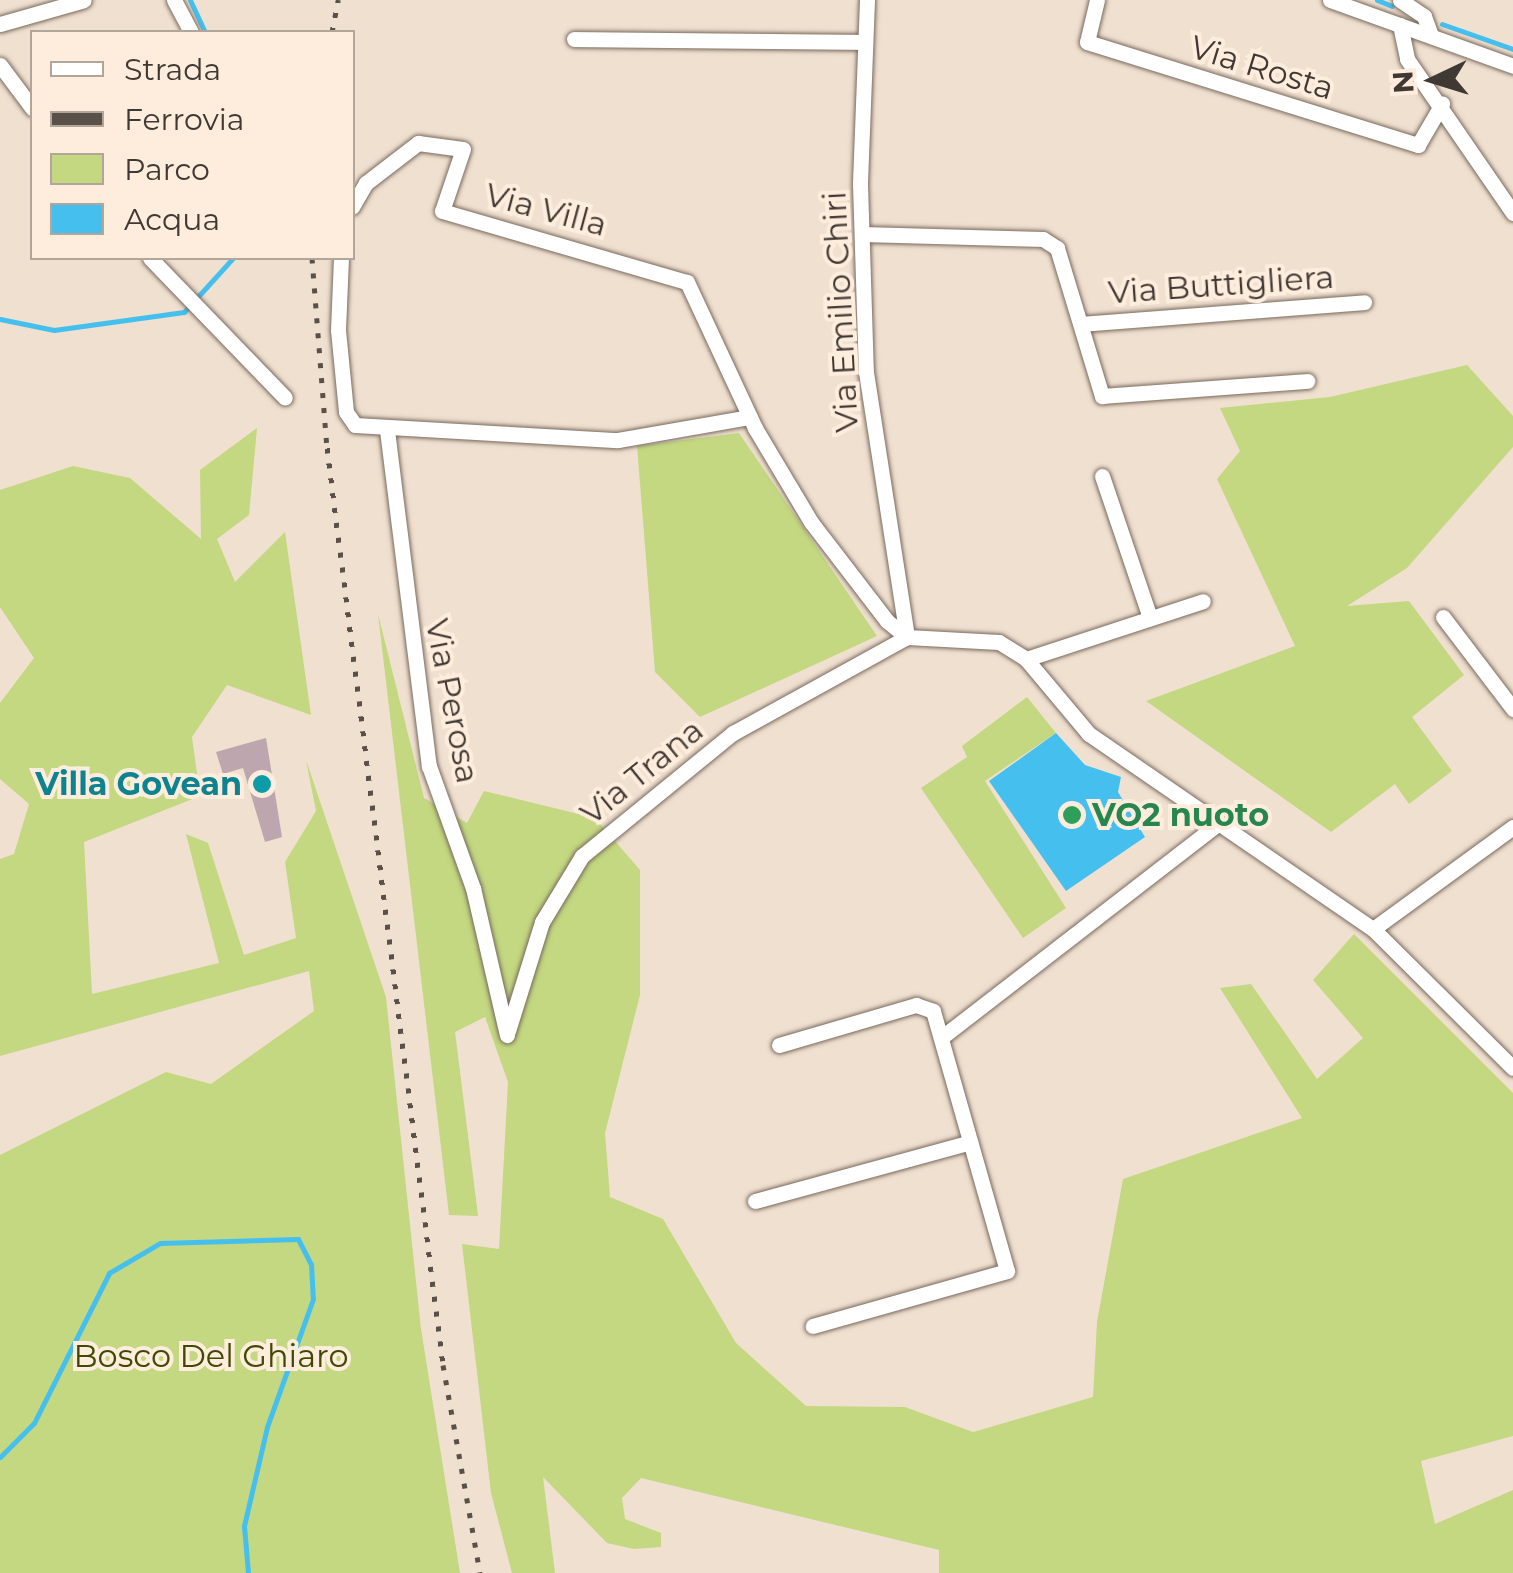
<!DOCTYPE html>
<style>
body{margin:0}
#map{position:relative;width:1513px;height:1573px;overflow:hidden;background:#f0e0d0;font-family:Montserrat,sans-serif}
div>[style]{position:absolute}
.green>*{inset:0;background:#c3d880}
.water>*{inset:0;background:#45c0ee}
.stream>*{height:5px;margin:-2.5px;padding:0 2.5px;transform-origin:2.5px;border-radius:2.5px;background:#45c0ee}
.building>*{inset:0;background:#bda6ad}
.roads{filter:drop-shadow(0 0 2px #796a5d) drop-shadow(0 0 2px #796a5d)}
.minor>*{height:15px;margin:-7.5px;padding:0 7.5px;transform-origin:7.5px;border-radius:7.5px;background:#fff}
.rail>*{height:5px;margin-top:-2.5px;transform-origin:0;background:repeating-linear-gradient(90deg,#595149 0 5px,transparent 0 15px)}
.dots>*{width:28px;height:28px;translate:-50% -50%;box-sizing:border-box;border:5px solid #feeddd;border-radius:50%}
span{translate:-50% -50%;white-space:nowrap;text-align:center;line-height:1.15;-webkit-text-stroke:8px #feeddd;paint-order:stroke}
.street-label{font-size:32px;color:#403933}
.culture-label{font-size:32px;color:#0d838f;font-weight:700}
.right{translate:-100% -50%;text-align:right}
.leisure-label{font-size:32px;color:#27864d;font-weight:700}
.left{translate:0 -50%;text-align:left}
.park-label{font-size:32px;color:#3e4a00}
.legend{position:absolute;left:30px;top:30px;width:325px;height:230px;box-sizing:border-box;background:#feeddd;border:2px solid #b2a599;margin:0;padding:12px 18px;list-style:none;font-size:30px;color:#403933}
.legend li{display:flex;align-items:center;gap:20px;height:50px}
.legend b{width:50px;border:2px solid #b2a599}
.north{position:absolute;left:1383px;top:30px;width:100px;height:100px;-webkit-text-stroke:8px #feeddd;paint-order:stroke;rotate:266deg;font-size:28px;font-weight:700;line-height:40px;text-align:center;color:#403933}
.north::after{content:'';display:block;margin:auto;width:35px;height:45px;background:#403933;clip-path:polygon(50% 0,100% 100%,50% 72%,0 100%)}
</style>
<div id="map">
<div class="green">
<div style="clip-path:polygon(1467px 365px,1513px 416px,1513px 447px,1407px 568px,1347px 606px,1409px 601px,1464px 675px,1412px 717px,1452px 771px,1409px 804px,1395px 784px,1331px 832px,1146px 701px,1295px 646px,1217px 479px,1240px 451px,1220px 408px,1330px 397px)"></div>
<div style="clip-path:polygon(257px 428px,249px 515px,217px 539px,235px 582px,285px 532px,311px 715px,227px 685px,192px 737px,200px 796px,84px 842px,92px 994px,219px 963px,186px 834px,208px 843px,244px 955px,296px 938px,285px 862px,316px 811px,306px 760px,386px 997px,421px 1329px,460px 1573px,0 1573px,0 1155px,166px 1072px,211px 1084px,314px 1011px,309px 971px,0 1056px,0 859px,14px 854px,29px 804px,0 779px,0 703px,34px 658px,0 607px,0 490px,73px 466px,130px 478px,201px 539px,200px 470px)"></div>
<div style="clip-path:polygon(739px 433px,877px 636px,700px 717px,655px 672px,637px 446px)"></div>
<div style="clip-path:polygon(378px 614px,424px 798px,467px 823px,484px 791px,595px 818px,640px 870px,640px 995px,605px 1133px,610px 1197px,663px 1219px,736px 1343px,806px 1406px,905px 1407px,973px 1432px,1093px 1397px,1097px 1322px,1123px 1179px,1302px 1118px,1220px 988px,1251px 984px,1317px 1079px,1363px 1038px,1313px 980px,1354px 934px,1513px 1093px,1513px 1436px,1421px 1461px,1435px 1524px,1513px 1490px,1513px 1573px,939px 1573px,939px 1550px,641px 1478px,622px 1498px,625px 1519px,661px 1533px,661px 1547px,634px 1549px,607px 1543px,543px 1477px,555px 1573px,512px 1573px,491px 1493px,462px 1244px,499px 1249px,508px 1082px,485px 1017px,455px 1032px,478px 1216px,449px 1215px)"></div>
<div style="clip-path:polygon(1027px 697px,1056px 733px,985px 781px,1066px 908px,1023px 938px,921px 788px,967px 757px,962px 746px)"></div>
</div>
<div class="water">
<div style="clip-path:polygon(1056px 733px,1085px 765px,1121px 777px,1118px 792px,1145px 837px,1066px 891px,989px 781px)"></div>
</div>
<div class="stream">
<div style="left:190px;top:0;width:35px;rotate:65deg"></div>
<div style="left:1377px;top:0;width:16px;rotate:22deg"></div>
<div style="left:1442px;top:24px;width:75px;rotate:19.4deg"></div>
<div style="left:0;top:319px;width:55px;rotate:11.5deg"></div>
<div style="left:54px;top:330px;width:131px;rotate:-7.9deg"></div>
<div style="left:184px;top:312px;width:73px;rotate:-47.8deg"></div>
<div style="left:0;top:1457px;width:48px;rotate:-45deg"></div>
<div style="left:34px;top:1423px;width:168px;rotate:-63.4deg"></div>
<div style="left:109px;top:1273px;width:59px;rotate:-30.5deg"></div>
<div style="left:160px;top:1243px;width:138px;rotate:-1.7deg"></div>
<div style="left:298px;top:1239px;width:28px;rotate:63deg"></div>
<div style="left:311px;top:1264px;width:35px;rotate:87deg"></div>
<div style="left:313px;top:1299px;width:136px;rotate:109.8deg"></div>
<div style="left:267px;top:1427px;width:102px;rotate:103.1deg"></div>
<div style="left:244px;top:1526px;width:47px;rotate:85.1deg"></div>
</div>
<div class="building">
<div style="clip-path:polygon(266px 738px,282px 837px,265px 842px,243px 768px,223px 774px,216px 752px)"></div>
</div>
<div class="roads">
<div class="minor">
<div style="left:174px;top:0;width:36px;rotate:62deg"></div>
<div style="left:867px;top:0;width:184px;rotate:92.2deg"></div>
<div style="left:860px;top:184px;width:188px;rotate:88.2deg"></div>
<div style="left:866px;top:372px;width:268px;rotate:81.2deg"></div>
<div style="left:1097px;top:0;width:43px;rotate:103.4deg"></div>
<div style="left:1087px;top:42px;width:347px;rotate:17.3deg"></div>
<div style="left:1418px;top:145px;width:48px;rotate:-59.7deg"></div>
<div style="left:1330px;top:0;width:195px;rotate:19.8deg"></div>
<div style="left:1400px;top:0;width:29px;rotate:34deg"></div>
<div style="left:1424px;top:16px;width:20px;rotate:70deg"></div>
<div style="left:0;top:24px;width:87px;rotate:-15.9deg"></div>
<div style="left:1400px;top:25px;width:35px;rotate:78deg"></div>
<div style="left:1407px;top:59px;width:187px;rotate:55.5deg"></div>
<div style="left:574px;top:39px;width:290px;rotate:0.6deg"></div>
<div style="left:0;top:65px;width:54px;rotate:53.3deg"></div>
<div style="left:352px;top:207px;width:28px;rotate:-60deg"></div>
<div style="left:366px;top:183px;width:66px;rotate:-37.6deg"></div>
<div style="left:418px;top:143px;width:45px;rotate:7.6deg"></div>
<div style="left:463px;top:149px;width:65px;rotate:108.7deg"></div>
<div style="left:442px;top:211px;width:255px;rotate:16.2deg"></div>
<div style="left:687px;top:282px;width:161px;rotate:65deg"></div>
<div style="left:755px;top:428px;width:109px;rotate:59.2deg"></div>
<div style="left:811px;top:522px;width:125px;rotate:52.5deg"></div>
<div style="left:887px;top:621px;width:26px;rotate:39deg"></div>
<div style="left:907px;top:637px;width:92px;rotate:3.1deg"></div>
<div style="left:999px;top:642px;width:32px;rotate:32deg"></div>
<div style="left:1026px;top:659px;width:98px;rotate:50deg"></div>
<div style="left:1089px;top:734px;width:345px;rotate:34.5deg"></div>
<div style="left:1373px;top:929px;width:197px;rotate:44.8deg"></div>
<div style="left:862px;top:234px;width:181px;rotate:1.6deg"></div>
<div style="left:1043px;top:239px;width:17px;rotate:33deg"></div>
<div style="left:1057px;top:248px;width:155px;rotate:73.1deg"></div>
<div style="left:1102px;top:396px;width:206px;rotate:-4.2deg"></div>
<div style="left:150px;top:258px;width:194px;rotate:46deg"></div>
<div style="left:341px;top:258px;width:72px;rotate:92.4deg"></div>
<div style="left:338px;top:330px;width:82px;rotate:84.4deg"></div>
<div style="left:346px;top:412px;width:16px;rotate:55deg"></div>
<div style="left:355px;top:425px;width:263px;rotate:3.3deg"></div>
<div style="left:618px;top:440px;width:134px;rotate:-9.9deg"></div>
<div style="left:1081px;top:324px;width:284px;rotate:-4.4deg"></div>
<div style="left:387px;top:430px;width:339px;rotate:82.9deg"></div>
<div style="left:429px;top:766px;width:130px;rotate:70.2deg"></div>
<div style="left:473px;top:888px;width:151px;rotate:77deg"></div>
<div style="left:1102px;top:476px;width:150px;rotate:71.3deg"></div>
<div style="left:1443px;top:617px;width:116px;rotate:52.7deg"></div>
<div style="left:1026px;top:659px;width:186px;rotate:-18.1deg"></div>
<div style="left:1373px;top:929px;width:173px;rotate:-36.1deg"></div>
<div style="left:508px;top:1031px;width:114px;rotate:-72.7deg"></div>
<div style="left:542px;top:922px;width:77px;rotate:-58.8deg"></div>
<div style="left:582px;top:856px;width:195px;rotate:-39.2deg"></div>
<div style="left:733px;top:733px;width:199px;rotate:-28.9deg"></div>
<div style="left:942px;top:1037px;width:350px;rotate:-37.7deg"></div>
<div style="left:779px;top:1045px;width:143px;rotate:-16.3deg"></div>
<div style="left:916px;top:1005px;width:18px;rotate:19deg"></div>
<div style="left:933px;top:1011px;width:270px;rotate:74.1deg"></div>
<div style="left:1007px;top:1271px;width:202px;rotate:164.2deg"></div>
<div style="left:755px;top:1201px;width:223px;rotate:-15.3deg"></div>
</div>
</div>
<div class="rail">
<div style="left:332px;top:32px;width:33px;rotate:-79deg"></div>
<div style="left:312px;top:258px;width:191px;rotate:85.5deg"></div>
<div style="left:327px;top:448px;width:924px;rotate:82.79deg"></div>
<div style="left:443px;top:1365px;width:211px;rotate:79.9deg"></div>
</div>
<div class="dots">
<div style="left:262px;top:784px;background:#0f9aa8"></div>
<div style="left:1072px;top:815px;background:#2e9e5b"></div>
</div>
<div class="street-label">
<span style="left:1262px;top:68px;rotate:17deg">Via Rosta</span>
<span style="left:546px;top:210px;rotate:15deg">Via Villa</span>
<span style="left:1221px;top:285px;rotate:-4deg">Via Buttigliera</span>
<span style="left:841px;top:312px;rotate:-93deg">Via Emilio Chiri</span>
<span style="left:452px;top:701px;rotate:79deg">Via Perosa</span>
<span style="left:642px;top:772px;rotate:-39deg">Via Trana</span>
</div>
<div class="culture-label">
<span class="right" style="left:242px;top:784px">Villa Govean</span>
</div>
<div class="leisure-label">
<span class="left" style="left:1092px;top:815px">VO2 nuoto</span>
</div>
<div class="park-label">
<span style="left:211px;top:1356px">Bosco Del Ghiaro</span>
</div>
<ul class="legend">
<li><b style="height:12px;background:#fff"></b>Strada</li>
<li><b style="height:12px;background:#595149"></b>Ferrovia</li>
<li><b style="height:28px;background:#c3d880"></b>Parco</li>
<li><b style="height:28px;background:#45c0ee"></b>Acqua</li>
</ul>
<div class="north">N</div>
</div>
